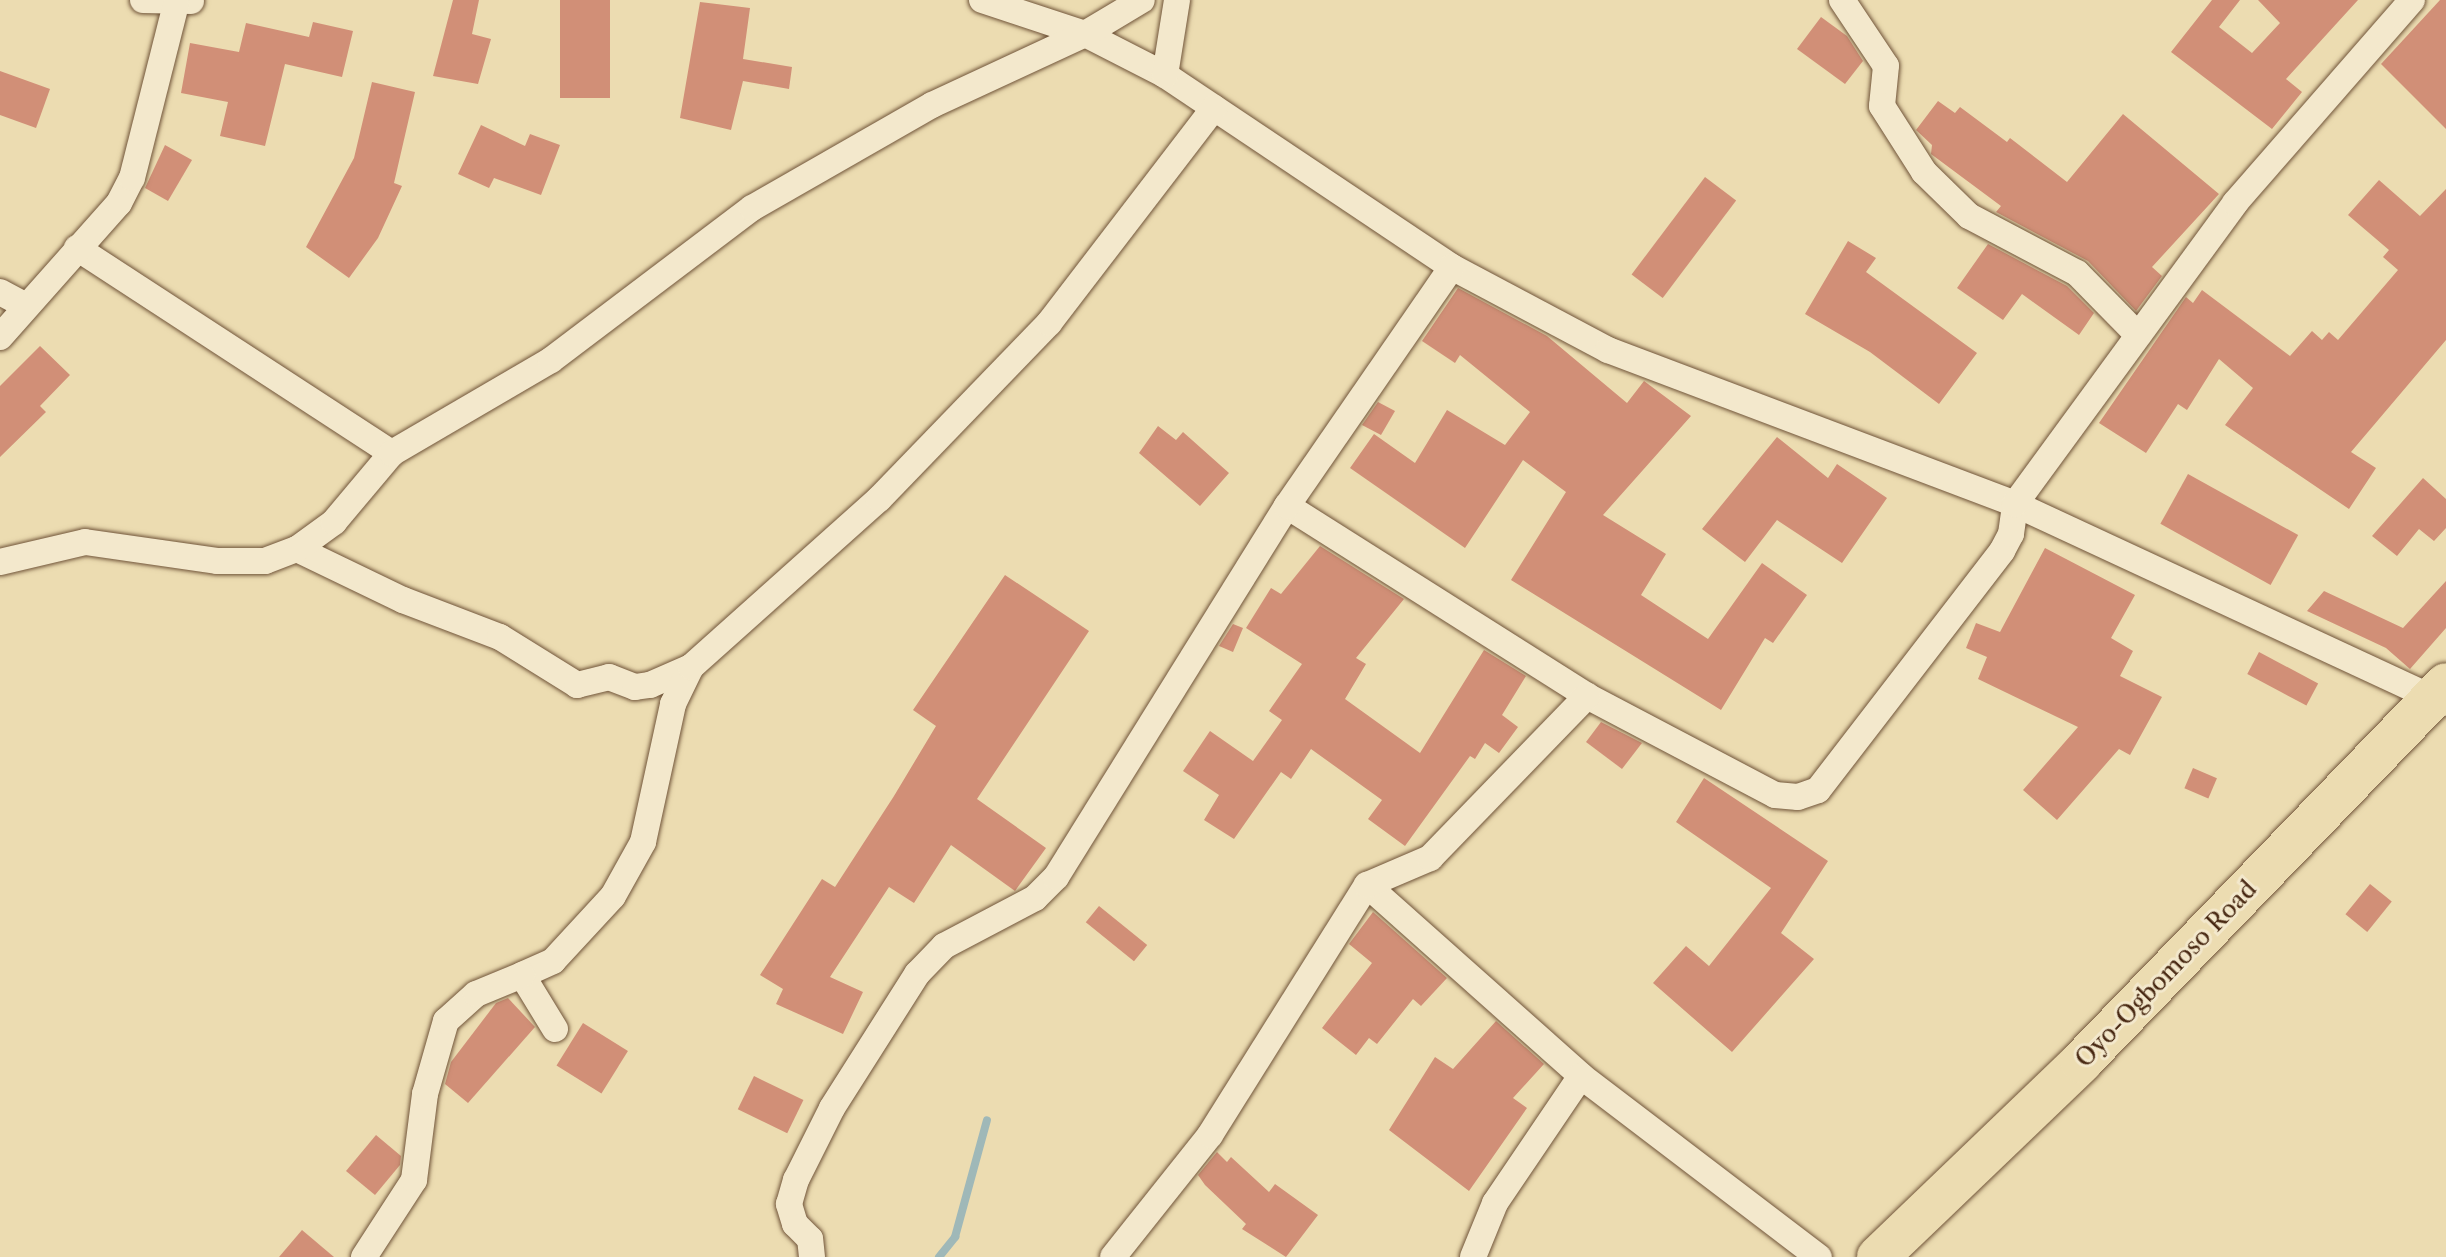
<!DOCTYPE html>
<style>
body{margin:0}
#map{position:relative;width:2446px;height:1257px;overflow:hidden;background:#ecdcb1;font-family:"Libre Caslon Text",serif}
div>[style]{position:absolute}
.stream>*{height:8px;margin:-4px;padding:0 4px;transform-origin:4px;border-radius:4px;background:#9fb8b8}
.building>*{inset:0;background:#d18f77;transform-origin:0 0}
.roads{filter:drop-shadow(0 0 2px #705439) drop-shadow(0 0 2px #705439)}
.minor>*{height:26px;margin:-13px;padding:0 13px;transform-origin:13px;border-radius:13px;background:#f3e8cc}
.trunk>*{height:42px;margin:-21px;padding:0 21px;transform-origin:21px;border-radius:21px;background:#ecdcb1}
span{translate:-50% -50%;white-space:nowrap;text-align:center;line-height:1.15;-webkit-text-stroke:6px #f3e8cc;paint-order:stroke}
.street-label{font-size:24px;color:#472711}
</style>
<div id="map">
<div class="stream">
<div style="left:939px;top:1257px;width:26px;rotate:-51deg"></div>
<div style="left:955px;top:1237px;width:121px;rotate:-74.7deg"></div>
</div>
<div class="building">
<div style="clip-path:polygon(453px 0,479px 0,472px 34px,491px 39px,478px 84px,433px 76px)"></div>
<div style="left:560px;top:0;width:50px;height:98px"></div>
<div style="clip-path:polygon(2212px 0,2240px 0,2219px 27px,2252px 53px,2280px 23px,2258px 0,2358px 0,2286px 79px,2302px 92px,2272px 129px,2171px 52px)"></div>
<div style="clip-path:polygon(2440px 0,2446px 0,2446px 129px,2381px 64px)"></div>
<div style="clip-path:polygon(700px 2px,750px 8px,743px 59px,792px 67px,789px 89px,743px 81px,731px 130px,680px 118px)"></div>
<div style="clip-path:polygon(1821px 17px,1847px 36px,1863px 61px,1845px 84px,1797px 49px)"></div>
<div style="clip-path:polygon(313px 22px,353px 31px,342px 77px,285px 64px,265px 146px,220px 136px,228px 102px,181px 93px,190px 43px,239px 52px,246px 23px,309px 37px)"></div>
<div style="clip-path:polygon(0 71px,50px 89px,36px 128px,0 115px)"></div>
<div style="clip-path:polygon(372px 82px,415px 92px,394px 183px,402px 186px,378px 238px,349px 278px,306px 247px,354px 158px)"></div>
<div style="clip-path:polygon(1938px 101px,1955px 113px,1960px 107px,2007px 142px,2010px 138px,2067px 182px,2123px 114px,2219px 194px,2152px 267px,2162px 276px,2136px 311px,2088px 261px,1996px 212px,2001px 206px,1931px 154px,1932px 145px,1916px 130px)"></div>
<div style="clip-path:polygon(481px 125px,525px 146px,530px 134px,560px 145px,541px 195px,494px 178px,489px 188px,458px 174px)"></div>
<div style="clip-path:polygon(165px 145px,192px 160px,168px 201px,145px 188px)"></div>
<div style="left:1705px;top:177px;width:39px;height:122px;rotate:37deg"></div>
<div style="clip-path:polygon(2379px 180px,2420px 216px,2446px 189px,2446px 340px,2351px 452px,2376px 468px,2349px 509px,2225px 425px,2253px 388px,2219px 359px,2187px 410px,2178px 404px,2146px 453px,2099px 423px,2186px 297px,2193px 303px,2202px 290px,2290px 356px,2312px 331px,2322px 340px,2329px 332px,2338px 340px,2398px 270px,2383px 257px,2389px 250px,2348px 215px)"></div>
<div style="clip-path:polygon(1848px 241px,1876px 258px,1866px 272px,1977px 353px,1939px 404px,1870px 352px,1805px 314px)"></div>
<div style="clip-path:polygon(1988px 244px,2067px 286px,2094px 313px,2079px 335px,2022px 294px,2003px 320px,1957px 288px)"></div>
<div style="clip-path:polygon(1458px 288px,1547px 336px,1627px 403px,1644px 381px,1691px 416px,1603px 515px,1666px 554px,1641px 595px,1708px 639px,1762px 563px,1807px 595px,1773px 643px,1765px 638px,1721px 710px,1511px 580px,1566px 492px,1523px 460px,1465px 548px,1350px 468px,1374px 434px,1415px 463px,1447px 410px,1505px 445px,1530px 412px,1460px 355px,1455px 363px,1422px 341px)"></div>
<div style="clip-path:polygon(40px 346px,70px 375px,40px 406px,46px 412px,0 457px,0 386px)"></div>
<div style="clip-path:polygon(1378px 402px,1395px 411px,1381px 435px,1362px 425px)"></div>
<div style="clip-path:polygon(1158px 426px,1176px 440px,1183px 432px,1229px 473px,1200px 506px,1139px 453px)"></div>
<div style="clip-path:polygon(1777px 437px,1828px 478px,1837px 464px,1887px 498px,1842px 563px,1777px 520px,1745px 562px,1702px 529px)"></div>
<div style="left:2188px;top:474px;width:126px;height:57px;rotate:29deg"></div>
<div style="clip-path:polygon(2423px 478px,2446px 499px,2446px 528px,2434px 541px,2419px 529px,2397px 556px,2372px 536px)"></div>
<div style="clip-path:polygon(1320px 546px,1404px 599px,1356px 658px,1366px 664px,1345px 699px,1420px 753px,1484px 650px,1526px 676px,1502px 715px,1518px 727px,1499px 753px,1485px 743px,1475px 759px,1470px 756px,1405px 846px,1368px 819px,1382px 800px,1311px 749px,1291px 779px,1281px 772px,1234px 839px,1204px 820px,1219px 795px,1183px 771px,1210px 731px,1253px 761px,1282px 720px,1269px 711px,1302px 664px,1246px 628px,1271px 588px,1281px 594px)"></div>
<div style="clip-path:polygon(2045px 548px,2135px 595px,2111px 638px,2133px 651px,2120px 676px,2162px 697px,2130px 755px,2119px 749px,2057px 820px,2023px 790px,2078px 727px,1978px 679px,1987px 657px,1966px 648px,1976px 623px,2000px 632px)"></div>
<div style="clip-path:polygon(1005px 575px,1089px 631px,977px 799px,1046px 848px,1015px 891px,951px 845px,914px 903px,889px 887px,830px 977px,863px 992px,843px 1034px,776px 1004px,783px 989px,760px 975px,822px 879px,835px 887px,894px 796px,936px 726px,913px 710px)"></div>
<div style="clip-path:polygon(2446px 581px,2446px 628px,2410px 669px,2386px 648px,2307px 611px,2324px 591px,2403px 628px)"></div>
<div style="clip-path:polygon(1233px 624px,1243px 628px,1233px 652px,1219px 646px)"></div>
<div style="left:2259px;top:652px;width:67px;height:25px;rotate:28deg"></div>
<div style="clip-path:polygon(1601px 722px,1642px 743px,1622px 769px,1586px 742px)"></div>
<div style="left:2193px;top:768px;width:26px;height:22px;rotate:23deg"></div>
<div style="clip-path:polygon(1704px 778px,1828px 861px,1781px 933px,1814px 959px,1732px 1052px,1653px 983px,1686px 946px,1709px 966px,1771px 888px,1676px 822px)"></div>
<div style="left:2370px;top:884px;width:28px;height:39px;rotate:39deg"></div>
<div style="left:1099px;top:906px;width:62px;height:21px;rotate:39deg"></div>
<div style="clip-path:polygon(1373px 912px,1447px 978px,1421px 1006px,1413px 999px,1377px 1044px,1369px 1038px,1356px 1055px,1322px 1028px,1372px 963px,1349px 944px)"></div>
<div style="clip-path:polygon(508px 998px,535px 1027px,468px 1103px,445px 1084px,451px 1062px,496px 1003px)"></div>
<div style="clip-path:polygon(1496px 1021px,1544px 1064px,1513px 1098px,1527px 1108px,1469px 1191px,1389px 1130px,1435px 1057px,1453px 1069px)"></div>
<div style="left:583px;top:1023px;width:53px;height:50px;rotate:32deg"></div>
<div style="left:754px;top:1076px;width:55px;height:37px;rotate:26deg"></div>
<div style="clip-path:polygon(376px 1135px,401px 1156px,400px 1165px,375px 1195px,346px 1171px)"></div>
<div style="clip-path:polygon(1217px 1152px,1227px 1162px,1231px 1157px,1269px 1192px,1275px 1184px,1318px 1215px,1286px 1257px,1242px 1229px,1246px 1224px,1205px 1185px,1198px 1175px)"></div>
<div style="clip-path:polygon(302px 1230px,334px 1257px,279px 1257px)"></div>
</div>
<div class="roads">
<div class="minor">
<div style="left:143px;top:0;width:48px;rotate:1.2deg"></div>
<div style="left:982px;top:0;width:108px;rotate:18.3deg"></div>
<div style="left:1085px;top:34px;width:90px;rotate:27.1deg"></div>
<div style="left:1165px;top:75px;width:345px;rotate:33.8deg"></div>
<div style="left:1452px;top:267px;width:177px;rotate:28deg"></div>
<div style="left:1608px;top:350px;width:435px;rotate:20.7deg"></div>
<div style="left:2015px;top:504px;width:472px;rotate:24.9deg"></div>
<div style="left:1842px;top:0;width:79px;rotate:56.3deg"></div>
<div style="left:1886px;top:66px;width:40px;rotate:95.7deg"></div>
<div style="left:1882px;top:106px;width:78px;rotate:57.5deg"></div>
<div style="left:1924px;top:172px;width:63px;rotate:44.4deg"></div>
<div style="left:1969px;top:216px;width:122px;rotate:27.8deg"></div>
<div style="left:2077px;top:273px;width:87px;rotate:45.5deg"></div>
<div style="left:1165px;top:75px;width:76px;rotate:-80.9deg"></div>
<div style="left:77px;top:248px;width:376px;rotate:33.1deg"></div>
<div style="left:0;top:292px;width:27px;rotate:28deg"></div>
<div style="left:0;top:337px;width:179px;rotate:-48.4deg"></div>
<div style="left:119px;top:203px;width:28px;rotate:-63deg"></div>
<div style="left:132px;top:178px;width:179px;rotate:-75.8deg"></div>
<div style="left:1287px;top:506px;width:355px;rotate:32.3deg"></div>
<div style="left:1587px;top:696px;width:212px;rotate:27.8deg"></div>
<div style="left:1775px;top:795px;width:23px;rotate:5deg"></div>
<div style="left:1798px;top:797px;width:21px;rotate:-19deg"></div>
<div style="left:1818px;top:790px;width:302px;rotate:-52.4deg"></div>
<div style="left:2002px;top:551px;width:19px;rotate:-62deg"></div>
<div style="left:2011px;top:534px;width:30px;rotate:-82deg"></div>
<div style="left:2015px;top:504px;width:373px;rotate:-53.8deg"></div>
<div style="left:2235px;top:203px;width:269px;rotate:-48.9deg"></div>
<div style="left:297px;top:549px;width:118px;rotate:25.7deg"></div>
<div style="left:403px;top:600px;width:104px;rotate:20.9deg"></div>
<div style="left:500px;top:637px;width:91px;rotate:31.9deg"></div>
<div style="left:577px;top:685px;width:33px;rotate:-14deg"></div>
<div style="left:609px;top:677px;width:28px;rotate:21deg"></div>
<div style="left:635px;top:687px;width:15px;rotate:-8deg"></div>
<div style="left:650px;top:685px;width:45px;rotate:-23.7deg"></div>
<div style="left:0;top:562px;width:87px;rotate:-13.2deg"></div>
<div style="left:85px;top:542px;width:133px;rotate:8.2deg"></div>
<div style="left:217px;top:561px;width:48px"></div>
<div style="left:265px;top:561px;width:34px;rotate:-21deg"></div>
<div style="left:297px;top:549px;width:46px;rotate:-36.1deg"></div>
<div style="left:334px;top:522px;width:90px;rotate:-50deg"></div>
<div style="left:392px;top:453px;width:184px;rotate:-30.3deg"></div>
<div style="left:551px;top:360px;width:252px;rotate:-37.1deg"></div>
<div style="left:752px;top:208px;width:207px;rotate:-29.8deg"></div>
<div style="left:932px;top:105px;width:169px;rotate:-24.9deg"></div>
<div style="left:1085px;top:34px;width:66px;rotate:-30.8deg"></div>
<div style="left:1367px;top:885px;width:287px;rotate:41.7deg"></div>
<div style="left:1581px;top:1076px;width:299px;rotate:37.3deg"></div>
<div style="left:555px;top:1029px;width:63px;rotate:-121.4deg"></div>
<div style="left:522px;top:975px;width:34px;rotate:-24deg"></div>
<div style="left:553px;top:961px;width:88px;rotate:-47.3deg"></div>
<div style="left:613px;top:896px;width:62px;rotate:-60.9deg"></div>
<div style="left:643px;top:842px;width:141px;rotate:-77.7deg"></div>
<div style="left:673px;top:704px;width:41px;rotate:-64.1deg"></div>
<div style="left:691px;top:667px;width:252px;rotate:-41.8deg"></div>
<div style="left:879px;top:499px;width:245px;rotate:-46deg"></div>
<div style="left:1049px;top:323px;width:271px;rotate:-52.5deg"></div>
<div style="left:364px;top:1257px;width:92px;rotate:-57deg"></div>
<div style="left:414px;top:1180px;width:87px;rotate:-82.7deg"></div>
<div style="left:425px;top:1094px;width:76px;rotate:-74deg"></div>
<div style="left:446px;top:1021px;width:40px;rotate:-42deg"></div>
<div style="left:476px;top:994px;width:50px;rotate:-22.4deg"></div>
<div style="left:812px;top:1257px;width:18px;rotate:-96deg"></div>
<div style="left:810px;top:1239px;width:21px;rotate:-135deg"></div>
<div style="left:795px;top:1224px;width:21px;rotate:-107deg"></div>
<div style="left:789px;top:1204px;width:25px;rotate:-74deg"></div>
<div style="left:796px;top:1180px;width:80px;rotate:-63.4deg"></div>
<div style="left:832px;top:1108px;width:159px;rotate:-57.6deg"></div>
<div style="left:917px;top:974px;width:39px;rotate:-46deg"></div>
<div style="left:944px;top:946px;width:103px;rotate:-27.8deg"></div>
<div style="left:1035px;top:898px;width:30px;rotate:-45deg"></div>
<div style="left:1056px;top:877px;width:437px;rotate:-58.1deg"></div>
<div style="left:1287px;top:506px;width:290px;rotate:-55.4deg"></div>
<div style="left:1113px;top:1257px;width:156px;rotate:-51.5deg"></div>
<div style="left:1210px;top:1135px;width:295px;rotate:-57.9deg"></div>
<div style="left:1367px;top:885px;width:69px;rotate:-23.2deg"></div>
<div style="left:1430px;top:858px;width:226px;rotate:-45.9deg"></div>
<div style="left:1473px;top:1257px;width:58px;rotate:-67.8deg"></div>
<div style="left:1495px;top:1203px;width:153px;rotate:-55.9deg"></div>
</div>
<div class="trunk">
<div style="left:1878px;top:1257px;width:281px;rotate:-43.8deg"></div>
<div style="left:2081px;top:1062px;width:525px;rotate:-46deg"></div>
</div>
</div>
<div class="street-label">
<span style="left:2166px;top:974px;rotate:-46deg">Oyo-Ogbomoso Road</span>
</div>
</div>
